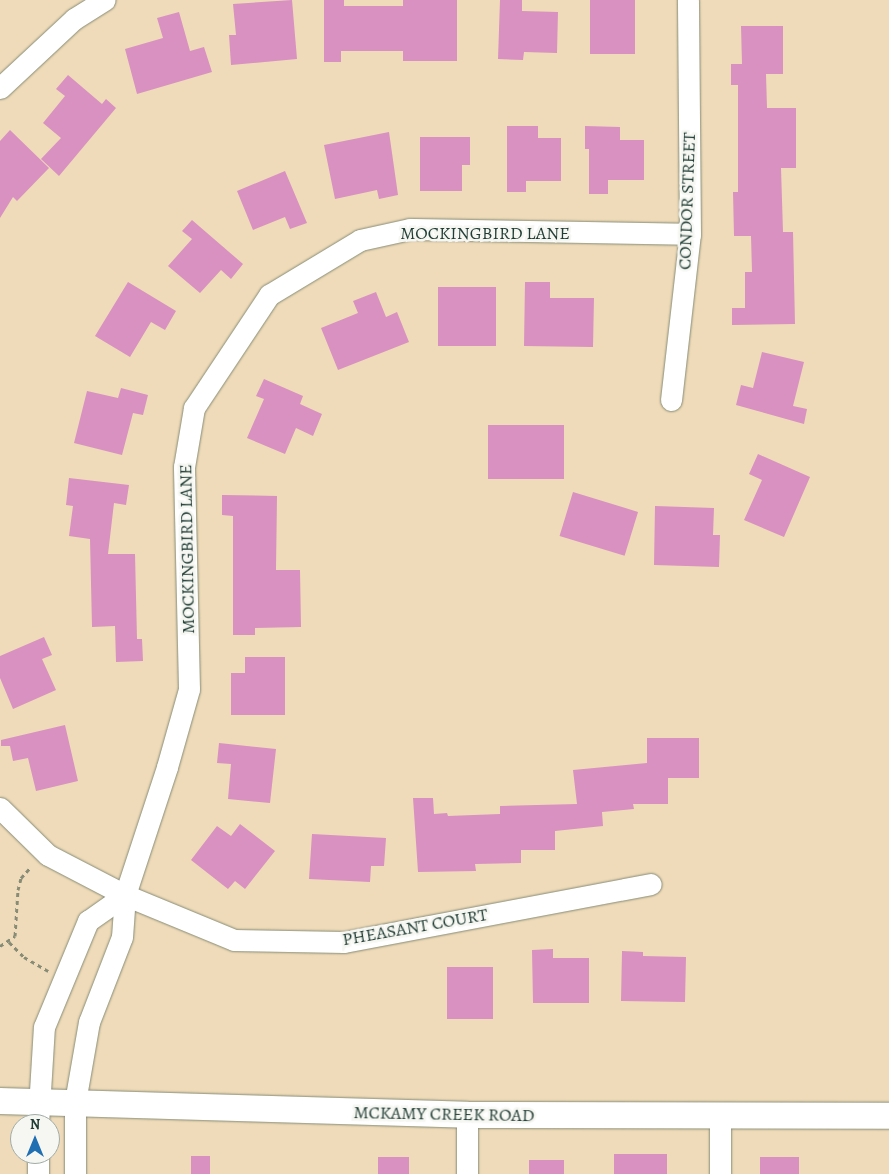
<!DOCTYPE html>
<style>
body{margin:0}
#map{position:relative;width:889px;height:1174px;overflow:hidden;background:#efdbb9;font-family:Alegreya,serif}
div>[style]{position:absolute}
.building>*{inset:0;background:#d891c0;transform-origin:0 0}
.path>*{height:3px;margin-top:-1.5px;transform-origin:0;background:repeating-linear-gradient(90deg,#878c76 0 4px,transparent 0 8px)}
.roads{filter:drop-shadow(0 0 1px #878c76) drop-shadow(0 0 1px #878c76)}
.minor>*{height:21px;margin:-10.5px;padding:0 10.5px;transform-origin:10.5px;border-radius:10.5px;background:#fff}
.tertiary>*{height:26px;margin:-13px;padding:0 13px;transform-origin:13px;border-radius:13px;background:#fff}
span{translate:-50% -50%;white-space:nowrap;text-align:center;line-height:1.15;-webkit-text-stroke:5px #f6f6f2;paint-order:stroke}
.street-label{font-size:18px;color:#1f3d34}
.north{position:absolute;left:10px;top:1114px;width:50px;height:50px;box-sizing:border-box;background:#f6f6f2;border:1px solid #a0aca6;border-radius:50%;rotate:0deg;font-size:14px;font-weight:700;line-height:20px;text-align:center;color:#1f3d34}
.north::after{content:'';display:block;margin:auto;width:18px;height:22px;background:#1f6fb2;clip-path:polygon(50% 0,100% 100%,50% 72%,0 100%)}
</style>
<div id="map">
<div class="building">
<div style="clip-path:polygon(292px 0,297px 59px,231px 65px,229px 35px,236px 35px,233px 4px)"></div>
<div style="clip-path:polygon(324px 0,344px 0,344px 6px,403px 6px,403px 0,457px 0,457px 61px,403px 61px,403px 51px,341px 51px,341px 62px,324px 62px)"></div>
<div style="clip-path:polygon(500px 0,522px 0,522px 11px,558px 12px,557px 53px,524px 52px,523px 60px,498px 59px)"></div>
<div style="left:590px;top:0;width:45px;height:54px"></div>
<div style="clip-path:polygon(179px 12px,190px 51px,204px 47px,212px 72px,137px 94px,125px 49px,163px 38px,157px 18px)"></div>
<div style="clip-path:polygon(741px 26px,783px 26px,783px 74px,766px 74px,767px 108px,796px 108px,796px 168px,781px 168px,783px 232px,793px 232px,795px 324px,732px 325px,732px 308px,745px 308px,745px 272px,752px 272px,751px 236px,734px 236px,733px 192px,738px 192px,738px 85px,731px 85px,731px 64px,742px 64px)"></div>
<div style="clip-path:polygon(68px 75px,102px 104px,106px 99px,116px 108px,59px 176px,41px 159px,61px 138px,43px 123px,65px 96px,56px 89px)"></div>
<div style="clip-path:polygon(507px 126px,538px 126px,538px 138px,561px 138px,561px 181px,526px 181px,526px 192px,507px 192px)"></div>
<div style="clip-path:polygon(585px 126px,620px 127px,620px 140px,644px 140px,644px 180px,608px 180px,608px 194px,589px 194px,589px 149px,585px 149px)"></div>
<div style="clip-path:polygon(10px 130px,49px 168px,17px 201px,13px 197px,0 218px,0 141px)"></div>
<div style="clip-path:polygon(389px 132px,398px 195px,379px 199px,377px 190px,335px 199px,324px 145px)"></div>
<div style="clip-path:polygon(420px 137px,470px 137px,470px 165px,462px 165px,462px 191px,420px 191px)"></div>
<div style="clip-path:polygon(285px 171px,307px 223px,290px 229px,285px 217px,253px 230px,237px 191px)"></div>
<div style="clip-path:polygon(192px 220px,243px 264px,231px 279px,221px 270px,200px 293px,168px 266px,192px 239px,182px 231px)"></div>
<div style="clip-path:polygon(128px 282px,176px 311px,165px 330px,151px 322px,130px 357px,95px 336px)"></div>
<div style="clip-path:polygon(525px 282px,550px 282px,550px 298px,594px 298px,593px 347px,524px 346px)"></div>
<div style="left:438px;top:287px;width:58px;height:59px"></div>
<div style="clip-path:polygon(376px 292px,386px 317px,397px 312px,409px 342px,338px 370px,321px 328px,358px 313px,353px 301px)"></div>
<div style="clip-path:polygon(762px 352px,804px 362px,793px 406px,807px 409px,804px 424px,736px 405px,741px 385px,753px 388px)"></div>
<div style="clip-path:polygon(264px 379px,303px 396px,300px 404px,322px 414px,313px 436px,296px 428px,285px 454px,247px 438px,264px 399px,256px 396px)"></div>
<div style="clip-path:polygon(121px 388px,148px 395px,143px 415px,133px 413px,122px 455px,74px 443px,87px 391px,118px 398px)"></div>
<div style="left:488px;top:425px;width:76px;height:54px"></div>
<div style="clip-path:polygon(758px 454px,810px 477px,784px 537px,744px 520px,762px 480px,749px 474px)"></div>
<div style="clip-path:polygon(69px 478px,129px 485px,126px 505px,114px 503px,108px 554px,135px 554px,137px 639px,142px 639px,143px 661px,116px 662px,115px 626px,92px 627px,90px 539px,69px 536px,73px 506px,66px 505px)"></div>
<div style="left:573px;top:492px;width:68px;height:46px;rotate:17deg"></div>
<div style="clip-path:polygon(222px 495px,277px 496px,276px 570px,300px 570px,301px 627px,255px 628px,255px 635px,233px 635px,233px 516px,222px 515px)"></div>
<div style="clip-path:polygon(655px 506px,714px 508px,713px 535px,720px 535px,719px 567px,654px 565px)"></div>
<div style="clip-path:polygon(44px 637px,52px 655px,42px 659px,56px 690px,13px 709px,0 678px,0 656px)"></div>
<div style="clip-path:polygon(245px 657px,285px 657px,285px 715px,231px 715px,231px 673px,245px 673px)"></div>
<div style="clip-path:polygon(65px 725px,78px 781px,36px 791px,28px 758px,13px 761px,10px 746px,1px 746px,1px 740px)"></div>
<div style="clip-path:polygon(647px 738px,699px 738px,699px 778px,668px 778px,668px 804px,633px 804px,634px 809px,602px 812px,603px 826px,555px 831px,555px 850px,521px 850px,521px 863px,475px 864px,476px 871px,418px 872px,413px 798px,433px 798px,434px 814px,447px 813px,448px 816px,500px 814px,500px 806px,577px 804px,573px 770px,647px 763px)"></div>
<div style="clip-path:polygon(219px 743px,276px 749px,270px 803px,228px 799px,231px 764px,217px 763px)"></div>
<div style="clip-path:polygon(240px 824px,275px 851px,245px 889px,235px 881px,228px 889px,191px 860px,217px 826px,231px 836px)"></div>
<div style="clip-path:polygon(312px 834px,386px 838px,384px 866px,371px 866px,370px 882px,309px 879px)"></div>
<div style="clip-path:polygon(553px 949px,553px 958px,589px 958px,589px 1003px,533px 1003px,532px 950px)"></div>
<div style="clip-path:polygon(622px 951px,643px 952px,643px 956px,686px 957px,685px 1002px,621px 1001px)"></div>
<div style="left:447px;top:967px;width:46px;height:52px"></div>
<div style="left:614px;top:1154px;width:53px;height:20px"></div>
<div style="left:191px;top:1156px;width:19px;height:18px"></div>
<div style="left:378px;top:1157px;width:31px;height:17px"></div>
<div style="left:760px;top:1157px;width:39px;height:17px"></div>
<div style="left:529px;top:1160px;width:35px;height:14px"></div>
</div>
<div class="path">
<div style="left:9px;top:942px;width:21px;rotate:45deg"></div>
<div style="left:24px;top:957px;width:28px;rotate:30deg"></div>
<div style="left:0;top:946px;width:18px;rotate:-34deg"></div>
<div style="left:15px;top:936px;width:46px;rotate:-86.3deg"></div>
<div style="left:18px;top:890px;width:12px;rotate:-76deg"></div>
<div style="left:21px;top:878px;width:13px;rotate:-48deg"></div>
</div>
<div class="roads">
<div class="minor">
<div style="left:0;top:88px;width:101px;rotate:-43deg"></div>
<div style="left:74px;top:19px;width:36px;rotate:-32deg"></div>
<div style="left:671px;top:400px;width:167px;rotate:-83.5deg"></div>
<div style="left:690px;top:234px;width:234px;rotate:-90.5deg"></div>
<div style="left:0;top:808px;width:67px;rotate:44.4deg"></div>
<div style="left:48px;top:855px;width:87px;rotate:27.5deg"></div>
<div style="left:125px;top:895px;width:118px;rotate:22.4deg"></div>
<div style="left:234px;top:940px;width:110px;rotate:1deg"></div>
<div style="left:344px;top:942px;width:312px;rotate:-10.7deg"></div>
<div style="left:38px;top:1124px;width:97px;rotate:-86.5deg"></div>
<div style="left:44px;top:1027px;width:115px;rotate:-67.5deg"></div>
<div style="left:88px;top:921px;width:45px;rotate:-35.1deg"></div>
<div style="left:38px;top:1154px;width:20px;rotate:90deg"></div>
<div style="left:75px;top:1174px;width:72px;rotate:-90deg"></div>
<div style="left:75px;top:1102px;width:81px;rotate:-80.1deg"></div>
<div style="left:89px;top:1022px;width:91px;rotate:-68.8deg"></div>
<div style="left:122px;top:937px;width:42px;rotate:-85.9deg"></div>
<div style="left:125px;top:895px;width:135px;rotate:-71.8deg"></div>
<div style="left:167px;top:767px;width:81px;rotate:-74.2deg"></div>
<div style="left:189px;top:689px;width:222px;rotate:-91.3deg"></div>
<div style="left:184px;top:467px;width:60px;rotate:-80.4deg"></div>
<div style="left:194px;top:408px;width:136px;rotate:-56.4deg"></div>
<div style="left:269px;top:295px;width:106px;rotate:-31.1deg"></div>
<div style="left:360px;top:240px;width:51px;rotate:-12.4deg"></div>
<div style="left:410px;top:229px;width:280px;rotate:1deg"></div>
<div style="left:467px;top:1174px;width:59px;rotate:-90deg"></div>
<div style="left:720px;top:1174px;width:58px;rotate:-90deg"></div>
</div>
<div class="tertiary">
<div style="left:0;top:1101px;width:467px;rotate:1.7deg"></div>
<div style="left:467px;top:1115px;width:422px;rotate:0.1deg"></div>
</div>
</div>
<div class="street-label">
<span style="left:687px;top:201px;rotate:-88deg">CONDOR STREET</span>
<span style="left:485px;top:233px">MOCKINGBIRD LANE</span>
<span style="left:187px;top:549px;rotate:-91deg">MOCKINGBIRD LANE</span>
<span style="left:415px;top:927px;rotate:-10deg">PHEASANT COURT</span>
<span style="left:444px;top:1114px;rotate:1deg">MCKAMY CREEK ROAD</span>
</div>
<div class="north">N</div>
</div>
